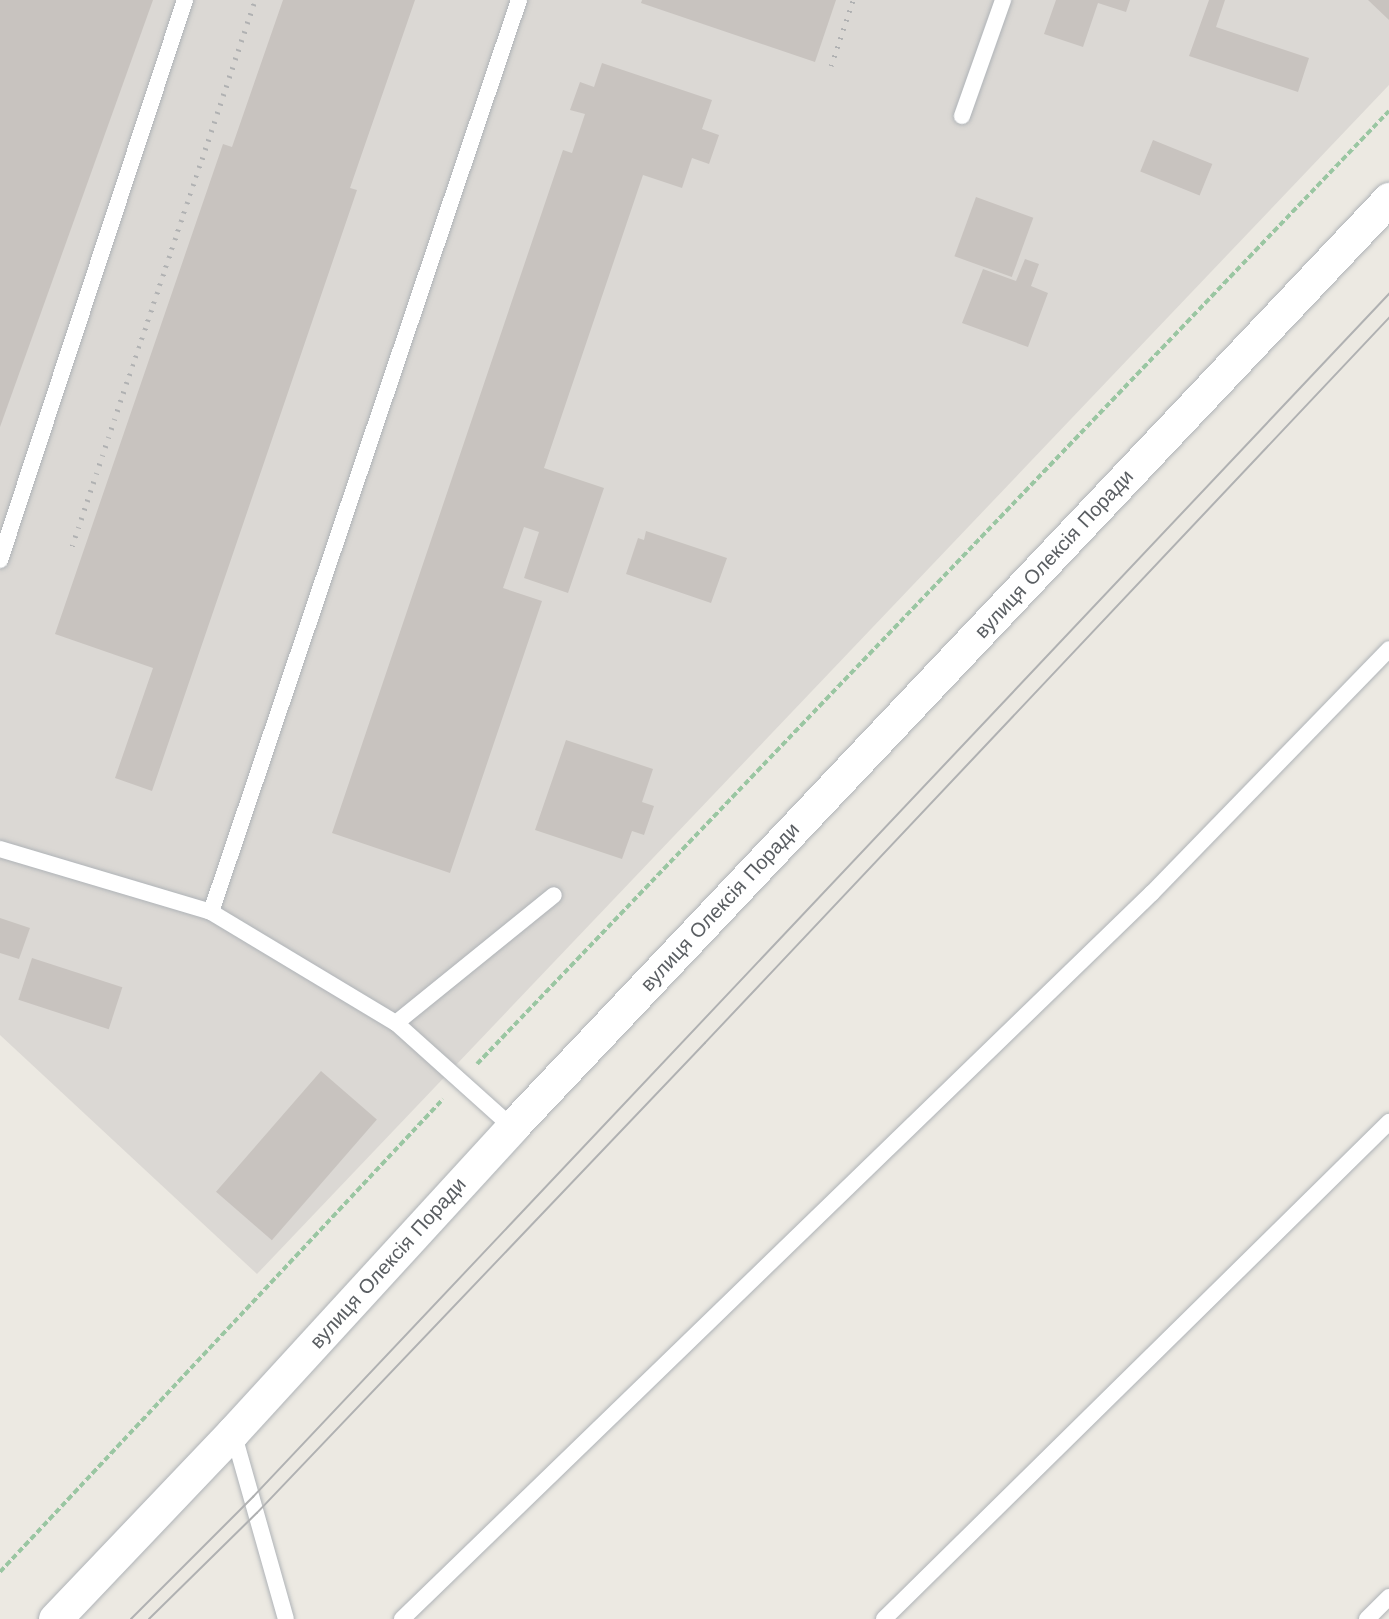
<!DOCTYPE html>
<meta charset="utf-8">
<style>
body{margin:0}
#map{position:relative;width:1389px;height:1619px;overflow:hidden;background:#ece9e2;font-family:"Work Sans",sans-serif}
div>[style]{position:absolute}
.industrial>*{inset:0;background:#dbd8d4}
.building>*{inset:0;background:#c8c3bf;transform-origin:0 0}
.path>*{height:4px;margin-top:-2px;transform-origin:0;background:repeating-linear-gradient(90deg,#9ac6a2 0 6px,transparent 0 9px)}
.roads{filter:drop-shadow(0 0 2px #afb3b7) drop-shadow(0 0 2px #afb3b7)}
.lane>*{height:16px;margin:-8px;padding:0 8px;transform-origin:8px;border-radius:8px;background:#fff}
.secondary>*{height:33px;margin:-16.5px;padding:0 16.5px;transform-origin:16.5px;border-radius:16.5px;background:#fff}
.tram>*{height:1.5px;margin:-0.75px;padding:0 0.75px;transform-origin:0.75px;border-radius:0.75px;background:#b0b1b2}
.rail>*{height:4.5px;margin-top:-2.25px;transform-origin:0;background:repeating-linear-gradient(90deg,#b0b1b2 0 1.5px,transparent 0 9.5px)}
span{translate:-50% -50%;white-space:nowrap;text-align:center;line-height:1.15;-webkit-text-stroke:6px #fff;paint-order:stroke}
.street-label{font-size:20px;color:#5a5e62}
</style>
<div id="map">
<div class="industrial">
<div style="clip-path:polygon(0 0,1389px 0,1389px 85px,257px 1274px,0 1035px)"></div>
</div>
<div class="building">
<div style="clip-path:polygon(0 0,153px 0,0 427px)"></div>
<div style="clip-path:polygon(283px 0,415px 0,350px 188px,357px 190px,152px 791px,115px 778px,153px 668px,55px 634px,223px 144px,232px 147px)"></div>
<div style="clip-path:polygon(642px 0,836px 0,815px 62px,641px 3px)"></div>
<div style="clip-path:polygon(1056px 0,1130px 0,1126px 12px,1098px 3px,1083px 47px,1044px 34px)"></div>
<div style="clip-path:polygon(1209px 0,1225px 0,1216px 27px,1309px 58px,1298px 92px,1189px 56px)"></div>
<div style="clip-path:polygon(1368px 0,1389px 0,1389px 20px)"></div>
<div style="clip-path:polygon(602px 63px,712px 100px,702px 129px,719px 135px,709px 164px,692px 158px,682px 188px,643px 175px,544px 468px,604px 488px,568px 593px,524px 578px,539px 532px,524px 527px,503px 588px,542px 601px,450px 873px,332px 833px,563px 150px,572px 153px,585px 114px,570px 110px,580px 82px,594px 87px)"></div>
<div style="left:1153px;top:140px;width:64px;height:34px;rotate:22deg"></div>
<div style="left:976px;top:197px;width:61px;height:63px;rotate:20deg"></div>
<div style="clip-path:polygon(1025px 259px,1039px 264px,1031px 286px,1048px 293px,1028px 347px,962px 323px,983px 269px,1016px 281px)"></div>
<div style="clip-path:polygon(646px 531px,727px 558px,711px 603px,626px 574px,638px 538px,644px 540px)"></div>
<div style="clip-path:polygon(566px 740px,653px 769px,642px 802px,654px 806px,644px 835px,632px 831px,622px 859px,535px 830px)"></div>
<div style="clip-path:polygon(0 918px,30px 928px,19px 959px,0 953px)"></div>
<div style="left:32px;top:958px;width:95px;height:44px;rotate:18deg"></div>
<div style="left:321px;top:1071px;width:74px;height:160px;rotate:41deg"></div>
</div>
<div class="path">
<div style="left:477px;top:1064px;width:1319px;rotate:-46.26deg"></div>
<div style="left:0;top:1572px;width:648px;rotate:-46.88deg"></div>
</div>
<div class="roads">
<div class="lane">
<div style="left:962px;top:116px;width:123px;rotate:-70.5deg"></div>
<div style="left:0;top:560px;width:590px;rotate:-71.72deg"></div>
<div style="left:0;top:849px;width:220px;rotate:16.6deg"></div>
<div style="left:211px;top:912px;width:216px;rotate:31deg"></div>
<div style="left:396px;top:1023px;width:156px;rotate:41.9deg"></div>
<div style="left:211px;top:912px;width:963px;rotate:-71.34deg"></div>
<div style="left:396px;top:1023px;width:203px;rotate:-39deg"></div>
<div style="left:233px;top:1432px;width:194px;rotate:74.2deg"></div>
<div style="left:402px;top:1619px;width:1044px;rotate:-44.07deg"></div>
<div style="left:1152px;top:893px;width:340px;rotate:-45.8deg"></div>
<div style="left:884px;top:1619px;width:709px;rotate:-44.54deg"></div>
<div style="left:1367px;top:1619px;width:31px;rotate:-45deg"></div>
</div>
<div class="secondary">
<div style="left:55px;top:1619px;width:258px;rotate:-46.4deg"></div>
<div style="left:233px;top:1432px;width:413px;rotate:-47.5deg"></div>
<div style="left:512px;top:1127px;width:1277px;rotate:-46.62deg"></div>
</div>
</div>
<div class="tram">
<div style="left:131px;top:1619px;width:173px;rotate:-45deg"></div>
<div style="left:253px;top:1497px;width:1655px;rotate:-46.64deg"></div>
<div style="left:149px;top:1619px;width:151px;rotate:-44.5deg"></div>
<div style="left:257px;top:1513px;width:649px;rotate:-46.37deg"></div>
<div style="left:705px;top:1043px;width:997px;rotate:-46.67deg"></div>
</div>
<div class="rail">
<div style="left:831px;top:66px;width:70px;rotate:-71.6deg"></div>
<div style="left:72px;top:546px;width:576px;rotate:-71.47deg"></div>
</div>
<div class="street-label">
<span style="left:1054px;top:554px;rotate:-47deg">вулиця Олексія Поради</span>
<span style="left:720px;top:907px;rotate:-47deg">вулиця Олексія Поради</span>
<span style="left:388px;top:1263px;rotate:-48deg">вулиця Олексія Поради</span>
</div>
</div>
